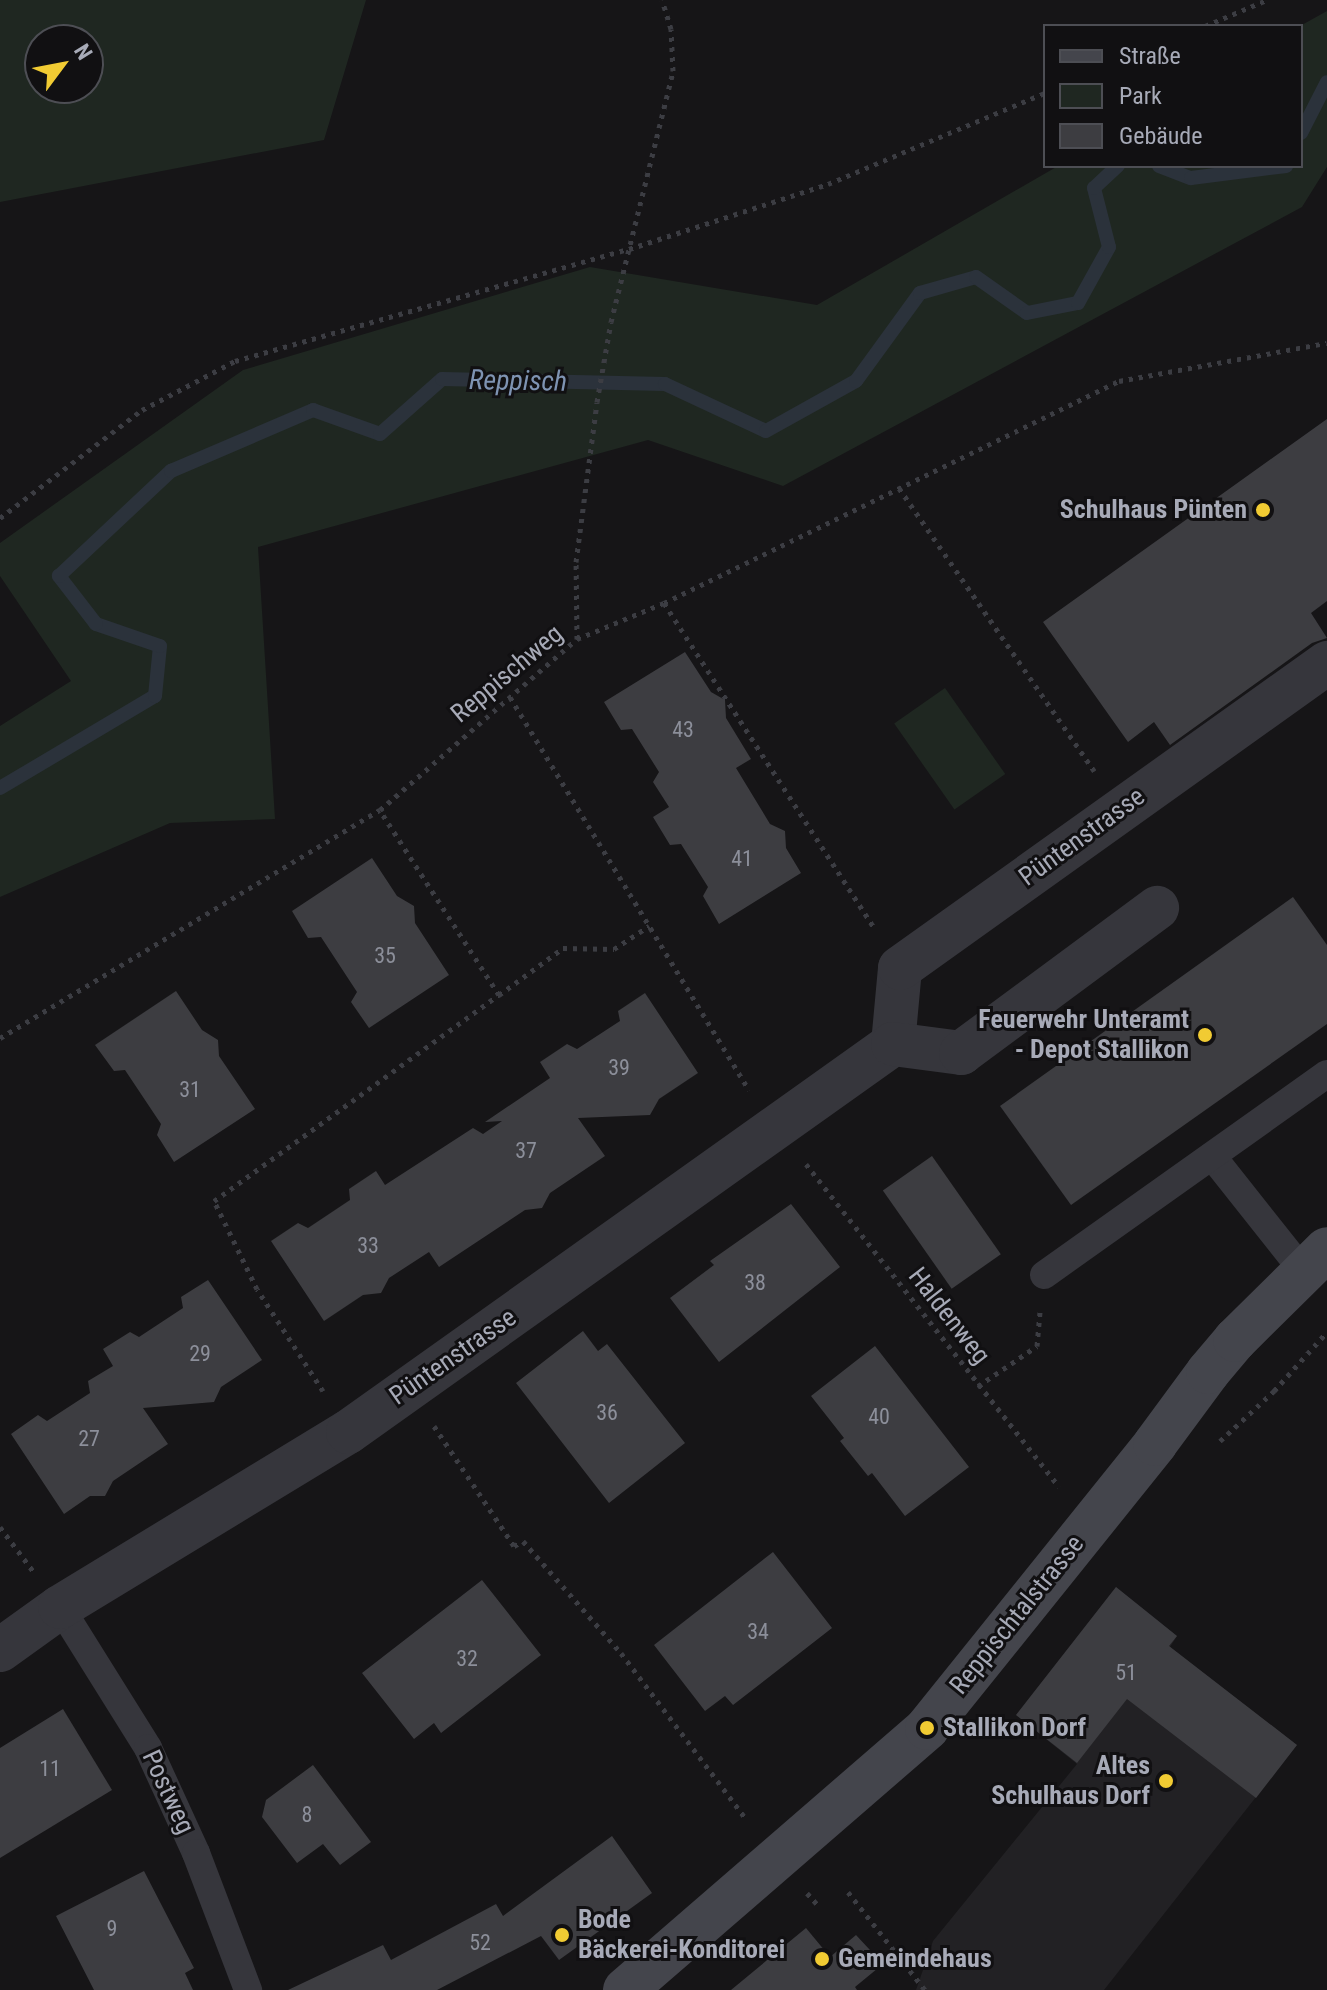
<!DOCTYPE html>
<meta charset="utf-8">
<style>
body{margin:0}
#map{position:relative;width:1327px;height:1990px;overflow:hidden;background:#161517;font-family:"Roboto Condensed",sans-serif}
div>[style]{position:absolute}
.built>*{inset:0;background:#222124}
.green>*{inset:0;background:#1f2721;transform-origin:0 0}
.stream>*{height:14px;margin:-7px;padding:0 7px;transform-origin:7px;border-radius:7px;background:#2b323b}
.building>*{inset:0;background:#3d3d41;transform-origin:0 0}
.path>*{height:5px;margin-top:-2.5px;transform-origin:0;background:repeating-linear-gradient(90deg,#3c3d43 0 4px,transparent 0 10px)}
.service>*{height:28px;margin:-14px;padding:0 14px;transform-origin:14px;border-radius:14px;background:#36363c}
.minor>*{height:44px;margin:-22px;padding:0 22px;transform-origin:22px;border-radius:22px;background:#36363c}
.secondary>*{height:44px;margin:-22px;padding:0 22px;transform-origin:22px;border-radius:22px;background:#44454c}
.dots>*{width:22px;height:22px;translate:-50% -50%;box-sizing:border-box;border:4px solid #111012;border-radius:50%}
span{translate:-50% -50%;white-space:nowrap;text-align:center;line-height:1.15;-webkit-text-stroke:6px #111012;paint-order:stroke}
.number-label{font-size:22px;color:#8c8f9a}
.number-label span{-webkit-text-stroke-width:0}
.poi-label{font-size:26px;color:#a7aab7;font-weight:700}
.right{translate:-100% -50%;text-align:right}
.left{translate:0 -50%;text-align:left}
.street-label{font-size:26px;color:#a7aab7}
.water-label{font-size:28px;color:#7e93b2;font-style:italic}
.legend{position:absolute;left:1043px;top:24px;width:260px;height:144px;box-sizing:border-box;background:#111012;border:2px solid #4d4e54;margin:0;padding:10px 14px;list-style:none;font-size:24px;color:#a7aab7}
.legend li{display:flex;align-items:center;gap:16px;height:40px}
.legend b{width:40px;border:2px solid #4d4e54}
.north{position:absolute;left:24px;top:24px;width:80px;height:80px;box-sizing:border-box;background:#111012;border:2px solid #4d4e54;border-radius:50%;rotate:58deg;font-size:22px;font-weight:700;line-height:32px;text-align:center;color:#a7aab7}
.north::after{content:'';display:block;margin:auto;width:28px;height:36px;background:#f1cb33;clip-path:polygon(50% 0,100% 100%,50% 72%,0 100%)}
</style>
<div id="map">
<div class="built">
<div style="clip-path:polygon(1116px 1587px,1177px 1636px,1170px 1647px,1297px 1745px,1104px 1990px,916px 1990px,933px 1941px,1077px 1764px,1016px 1715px)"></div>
</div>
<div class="green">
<div style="clip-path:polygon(evenodd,0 0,366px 0,324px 140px,0 202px,0 0,40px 40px,88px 40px,88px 88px,40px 88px,40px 40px)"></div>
<div style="clip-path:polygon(1327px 11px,1327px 167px,1302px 207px,783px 486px,648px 440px,258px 547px,275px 819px,170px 823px,0 897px,0 726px,71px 681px,0 576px,0 543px,243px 370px,590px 267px,817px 305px,1058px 166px,1301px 166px,1300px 26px)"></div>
<div style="left:945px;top:688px;width:105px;height:62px;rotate:55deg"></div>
</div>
<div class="stream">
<div style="left:1301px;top:133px;width:57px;rotate:-63deg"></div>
<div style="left:1159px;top:166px;width:34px;rotate:21deg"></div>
<div style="left:1191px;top:178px;width:96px;rotate:-7.2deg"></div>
<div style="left:0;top:788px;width:180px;rotate:-30.7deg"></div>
<div style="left:155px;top:696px;width:50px;rotate:-84.3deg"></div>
<div style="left:160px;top:646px;width:68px;rotate:-161deg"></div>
<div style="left:96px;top:624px;width:61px;rotate:-127.6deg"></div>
<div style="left:59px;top:576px;width:154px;rotate:-43.2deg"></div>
<div style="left:171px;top:471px;width:155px;rotate:-23.2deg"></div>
<div style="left:313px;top:410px;width:71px;rotate:19.7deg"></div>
<div style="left:380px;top:434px;width:83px;rotate:-41.6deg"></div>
<div style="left:442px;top:379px;width:223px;rotate:1.3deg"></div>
<div style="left:665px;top:384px;width:111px;rotate:25deg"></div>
<div style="left:766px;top:431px;width:103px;rotate:-29.1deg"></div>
<div style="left:856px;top:381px;width:109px;rotate:-54deg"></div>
<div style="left:920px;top:293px;width:58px;rotate:-15.9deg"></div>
<div style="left:976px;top:277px;width:62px;rotate:35.2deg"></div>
<div style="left:1027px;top:313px;width:52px;rotate:-11.1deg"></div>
<div style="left:1078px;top:303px;width:64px;rotate:-61deg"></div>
<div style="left:1109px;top:247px;width:61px;rotate:-104.3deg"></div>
<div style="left:1094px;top:188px;width:33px;rotate:-43deg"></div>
</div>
<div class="building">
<div style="clip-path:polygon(1327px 419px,1327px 601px,1311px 613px,1327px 638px,1312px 643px,1170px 745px,1154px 722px,1128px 742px,1043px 622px)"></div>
<div style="clip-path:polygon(685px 652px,711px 692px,725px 700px,726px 718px,751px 759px,736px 768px,770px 824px,785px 831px,786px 848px,801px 873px,719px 924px,703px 896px,708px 887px,681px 844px,670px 845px,653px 817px,669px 807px,653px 782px,659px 772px,632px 729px,621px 730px,604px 702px)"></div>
<div style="clip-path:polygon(372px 858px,397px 896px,414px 906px,415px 923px,449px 975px,369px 1028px,351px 1002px,357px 992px,321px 937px,308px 938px,292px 911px)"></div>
<div style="clip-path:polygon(1293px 897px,1327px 945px,1327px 1024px,1071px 1205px,1000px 1106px)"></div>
<div style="clip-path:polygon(176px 991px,202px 1030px,218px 1040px,219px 1056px,255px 1109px,174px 1162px,157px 1135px,161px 1124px,125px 1070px,114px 1071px,95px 1045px)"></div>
<div style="clip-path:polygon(645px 993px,698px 1073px,659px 1099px,650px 1115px,578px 1118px,605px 1156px,550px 1193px,542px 1208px,525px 1210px,439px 1267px,429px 1252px,389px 1278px,381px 1293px,363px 1295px,324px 1321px,271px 1241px,298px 1223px,308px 1228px,350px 1200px,349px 1189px,376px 1171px,385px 1185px,473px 1128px,483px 1134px,502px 1121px,485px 1122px,550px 1078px,540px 1062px,567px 1044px,577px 1049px,620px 1021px,618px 1011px)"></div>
<div style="left:932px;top:1156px;width:120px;height:60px;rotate:55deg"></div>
<div style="clip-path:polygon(791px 1204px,840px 1267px,719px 1362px,670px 1298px,714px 1265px,710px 1261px)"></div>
<div style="clip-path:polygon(208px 1280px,262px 1360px,221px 1387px,214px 1402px,143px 1408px,168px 1444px,113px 1481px,105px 1496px,90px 1496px,64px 1514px,11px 1434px,38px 1415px,47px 1421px,90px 1393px,88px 1381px,113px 1366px,103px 1349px,130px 1332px,139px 1337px,183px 1308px,181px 1297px)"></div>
<div style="clip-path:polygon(583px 1331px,598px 1351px,607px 1344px,685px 1443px,609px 1503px,516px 1383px)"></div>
<div style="clip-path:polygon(875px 1346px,969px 1467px,905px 1516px,872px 1473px,868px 1476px,840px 1441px,844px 1438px,811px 1396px)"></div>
<div style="clip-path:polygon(773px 1552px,832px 1628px,733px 1705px,725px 1696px,705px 1711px,654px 1645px)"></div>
<div style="clip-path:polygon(482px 1580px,541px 1655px,441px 1733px,434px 1723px,414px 1739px,362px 1673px)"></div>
<div style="clip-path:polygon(1116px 1587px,1177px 1636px,1169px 1646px,1297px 1745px,1256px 1798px,1127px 1699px,1077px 1763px,1016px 1715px)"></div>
<div style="clip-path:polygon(63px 1709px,112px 1790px,0 1858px,0 1748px)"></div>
<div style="clip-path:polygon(313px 1765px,371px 1842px,340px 1865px,323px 1844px,297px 1863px,262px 1817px,266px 1800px)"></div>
<div style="clip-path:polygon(612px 1836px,652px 1893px,559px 1960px,541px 1936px,437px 1990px,288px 1990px,383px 1945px,391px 1960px,496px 1904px,503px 1916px)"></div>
<div style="clip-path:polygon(144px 1871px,194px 1968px,185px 1973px,193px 1990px,94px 1990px,56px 1916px)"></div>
<div style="clip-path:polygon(806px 1928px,830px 1957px,856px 1935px,883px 1964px,855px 1987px,857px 1990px,731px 1990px)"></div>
</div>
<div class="path">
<div style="left:1205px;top:26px;width:67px;rotate:-22.8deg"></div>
<div style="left:899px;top:488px;width:344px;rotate:55.4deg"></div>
<div style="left:0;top:518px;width:178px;rotate:-37.3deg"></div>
<div style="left:142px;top:410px;width:105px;rotate:-27.8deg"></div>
<div style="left:235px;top:361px;width:410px;rotate:-15.9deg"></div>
<div style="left:629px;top:249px;width:209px;rotate:-18.1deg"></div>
<div style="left:828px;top:184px;width:235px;rotate:-22.8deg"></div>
<div style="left:664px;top:603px;width:387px;rotate:57.1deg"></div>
<div style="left:577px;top:639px;width:77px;rotate:-90.7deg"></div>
<div style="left:576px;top:562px;width:161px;rotate:-82.5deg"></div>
<div style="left:597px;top:402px;width:81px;rotate:-80.1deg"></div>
<div style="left:611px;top:322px;width:259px;rotate:-76.1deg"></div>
<div style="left:673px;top:71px;width:42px;rotate:-92.7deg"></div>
<div style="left:671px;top:29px;width:30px;rotate:-107deg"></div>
<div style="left:510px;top:697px;width:460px;rotate:58.7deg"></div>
<div style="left:499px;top:995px;width:79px;rotate:-36.3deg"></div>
<div style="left:563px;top:948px;width:51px;rotate:1.1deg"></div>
<div style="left:614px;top:949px;width:42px;rotate:-33.3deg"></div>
<div style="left:0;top:1038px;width:443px;rotate:-31deg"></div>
<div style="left:380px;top:810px;width:261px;rotate:-41deg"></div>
<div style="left:577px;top:639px;width:94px;rotate:-22.5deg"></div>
<div style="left:664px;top:603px;width:506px;rotate:-26.01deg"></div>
<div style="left:1119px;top:381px;width:211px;rotate:-10.4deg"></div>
<div style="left:806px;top:1164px;width:410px;rotate:51.9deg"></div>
<div style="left:978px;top:1386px;width:71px;rotate:-34.1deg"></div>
<div style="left:1037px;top:1346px;width:34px;rotate:-85deg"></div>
<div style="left:323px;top:1391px;width:121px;rotate:-122.9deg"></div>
<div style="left:257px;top:1289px;width:98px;rotate:-116deg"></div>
<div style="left:214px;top:1201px;width:352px;rotate:-35.9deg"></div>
<div style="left:499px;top:995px;width:220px;rotate:-122.8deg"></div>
<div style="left:434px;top:1426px;width:144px;rotate:56.3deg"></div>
<div style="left:514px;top:1546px;width:10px;rotate:-29deg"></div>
<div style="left:523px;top:1541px;width:149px;rotate:48.8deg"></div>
<div style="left:621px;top:1653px;width:209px;rotate:53deg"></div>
<div style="left:1220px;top:1441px;width:74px;rotate:-42.8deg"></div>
<div style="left:1274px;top:1391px;width:79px;rotate:-48.1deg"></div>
<div style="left:0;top:1527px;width:55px;rotate:53.1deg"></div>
<div style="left:848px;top:1892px;width:125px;rotate:51.8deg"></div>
<div style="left:807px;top:1893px;width:15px;rotate:48deg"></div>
</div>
<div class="service">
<div style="left:1212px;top:1156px;width:148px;rotate:51.6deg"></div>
<div style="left:1044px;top:1275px;width:347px;rotate:-35.4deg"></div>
<div style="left:60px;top:1607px;width:166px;rotate:58deg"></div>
<div style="left:148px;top:1748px;width:115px;rotate:65.4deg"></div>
<div style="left:196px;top:1853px;width:147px;rotate:69.2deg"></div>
</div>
<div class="minor">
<div style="left:893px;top:1044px;width:76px;rotate:-84.7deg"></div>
<div style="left:900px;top:968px;width:525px;rotate:-35.54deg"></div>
<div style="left:0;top:1650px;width:74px;rotate:-35.6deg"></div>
<div style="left:60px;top:1607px;width:337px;rotate:-31.3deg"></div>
<div style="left:348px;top:1432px;width:669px;rotate:-35.45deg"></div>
<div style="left:893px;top:1044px;width:69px;rotate:7.5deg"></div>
<div style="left:961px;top:1053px;width:244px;rotate:-36.5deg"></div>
</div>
<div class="secondary">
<div style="left:625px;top:1990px;width:400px;rotate:-40.9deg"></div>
<div style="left:927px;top:1728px;width:364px;rotate:-51.2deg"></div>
<div style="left:1155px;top:1444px;width:89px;rotate:-53.6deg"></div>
<div style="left:1208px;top:1372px;width:42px;rotate:-49.8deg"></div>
<div style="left:1235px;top:1340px;width:129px;rotate:-44.7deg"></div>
</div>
<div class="dots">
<div style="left:1263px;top:510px;background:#f1cb33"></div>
<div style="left:1205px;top:1035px;background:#f1cb33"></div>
<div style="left:927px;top:1728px;background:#f1cb33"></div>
<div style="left:1166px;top:1781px;background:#f1cb33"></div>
<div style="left:562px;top:1935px;background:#f1cb33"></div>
<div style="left:822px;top:1959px;background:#f1cb33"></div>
</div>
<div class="number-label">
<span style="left:683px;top:730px">43</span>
<span style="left:742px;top:859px">41</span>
<span style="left:385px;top:956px">35</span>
<span style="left:619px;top:1068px">39</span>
<span style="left:190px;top:1090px">31</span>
<span style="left:526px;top:1151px">37</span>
<span style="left:368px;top:1246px">33</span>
<span style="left:755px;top:1283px">38</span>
<span style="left:200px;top:1354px">29</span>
<span style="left:607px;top:1413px">36</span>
<span style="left:879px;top:1417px">40</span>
<span style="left:89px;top:1439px">27</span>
<span style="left:758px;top:1632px">34</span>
<span style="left:467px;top:1659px">32</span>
<span style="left:1126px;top:1673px">51</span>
<span style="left:50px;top:1769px">11</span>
<span style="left:307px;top:1815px">8</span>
<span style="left:112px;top:1929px">9</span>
<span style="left:480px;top:1943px">52</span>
</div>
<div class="poi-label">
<span class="right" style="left:1247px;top:510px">Schulhaus Pünten</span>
<span class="right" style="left:1189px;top:1035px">Feuerwehr Unteramt<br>- Depot Stallikon</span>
<span class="left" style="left:943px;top:1728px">Stallikon Dorf</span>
<span class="right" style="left:1150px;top:1781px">Altes<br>Schulhaus Dorf</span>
<span class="left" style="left:578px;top:1935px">Bode<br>Bäckerei-Konditorei</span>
<span class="left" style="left:838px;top:1959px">Gemeindehaus</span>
</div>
<div class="street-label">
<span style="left:507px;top:674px;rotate:-40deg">Reppischweg</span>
<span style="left:1082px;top:837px;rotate:-36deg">Püntenstrasse</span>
<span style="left:949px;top:1316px;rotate:52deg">Haldenweg</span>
<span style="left:453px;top:1357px;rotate:-35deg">Püntenstrasse</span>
<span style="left:1017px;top:1615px;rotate:-51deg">Reppischtalstrasse</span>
<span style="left:168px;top:1792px;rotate:65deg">Postweg</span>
</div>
<div class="water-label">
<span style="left:518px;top:381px;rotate:1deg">Reppisch</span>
</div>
<ul class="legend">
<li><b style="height:10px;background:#44454c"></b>Straße</li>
<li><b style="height:22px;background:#1f2721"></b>Park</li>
<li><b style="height:22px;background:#3d3d41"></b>Gebäude</li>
</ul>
<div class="north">N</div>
</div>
